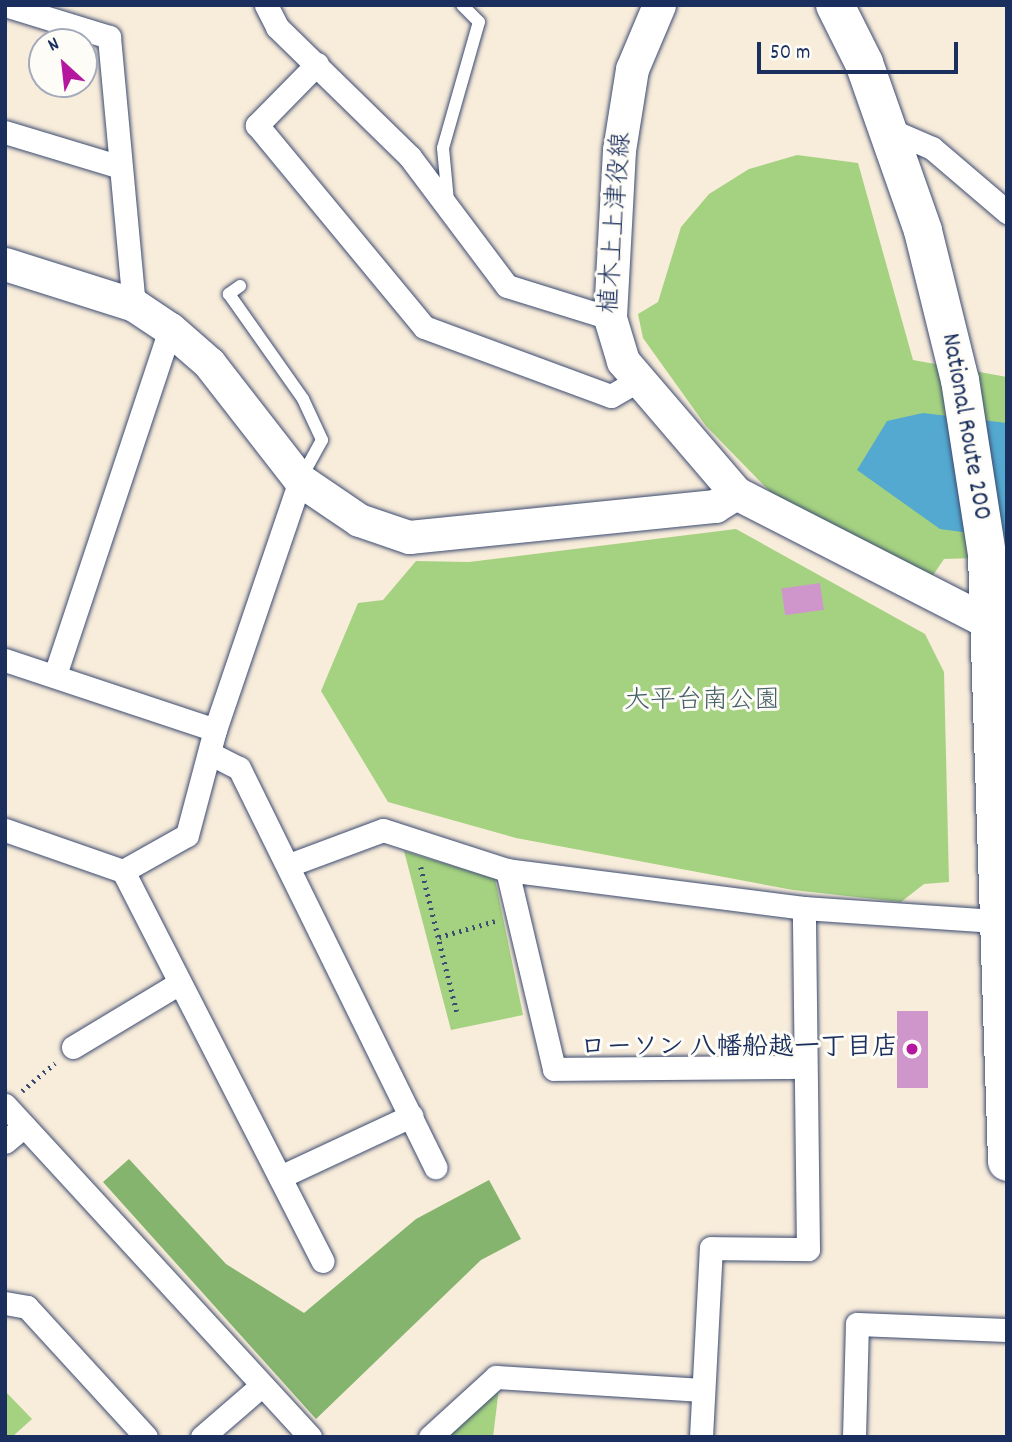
<!DOCTYPE html>
<meta charset="utf-8">
<style>
body{margin:0}
#map{position:relative;width:1012px;height:1442px;overflow:hidden;background:#f8ecda;font-family:Dekko,"Klee One",sans-serif}
div>[style]{position:absolute}
.green>*{inset:0;background:#a5d280}
.forest>*{inset:0;background:#84b46e}
.water>*{inset:0;background:#54a9d0}
.building>*{inset:0;background:#cf96cb;transform-origin:0 0}
.path>*{height:4.5px;margin-top:-2.25px;transform-origin:0;background:repeating-linear-gradient(90deg,#3c4b71 0 2px,transparent 0 7px)}
.roads{filter:drop-shadow(0 0 2px #3c4b71) drop-shadow(0 0 2px #3c4b71)}
.lane>*{height:12px;margin:-6px;padding:0 6px;transform-origin:6px;border-radius:6px;background:#fff}
.street>*{height:23px;margin:-11.5px;padding:0 11.5px;transform-origin:11.5px;border-radius:11.5px;background:#fff}
.secondary>*{height:33px;margin:-16.5px;padding:0 16.5px;transform-origin:16.5px;border-radius:16.5px;background:#fff}
.highway>*{height:38px;margin:-19px;padding:0 19px;transform-origin:19px;border-radius:19px;background:#fff}
.dots>*{width:19px;height:19px;translate:-50% -50%;box-sizing:border-box;border:4px solid #fdfcf7;border-radius:50%}
span{translate:-50% -50%;white-space:nowrap;text-align:center;line-height:1.15;-webkit-text-stroke:6px #fdfcf7;paint-order:stroke}
.street-label{font-size:26px;color:#1b2f5e}
.park-label{font-size:26px;color:#446068}
.poi-label{font-size:26px;color:#1b2f5e;font-weight:700}
.right{translate:-100% -50%;text-align:right}
.frame{position:absolute;inset:0;border:7px solid #1b2f5e;pointer-events:none}
.north{position:absolute;left:28px;top:28px;width:70px;height:70px;box-sizing:border-box;background:#fdfcf7;border:2px solid #a3aaba;border-radius:50%;rotate:333deg;font-size:19px;font-weight:700;line-height:28px;text-align:center;color:#1b2f5e}
.north::after{content:'';display:block;margin:auto;width:24px;height:32px;background:#b5179e;clip-path:polygon(50% 0,100% 100%,50% 72%,0 100%)}
.scale{position:absolute;left:757px;top:42px;width:201px;height:32px;box-sizing:border-box;border:4px solid #1b2f5e;border-top:0;padding-left:9px;font-size:21px;line-height:24px;white-space:nowrap;color:#1b2f5e;-webkit-text-stroke:5px #fdfcf7;paint-order:stroke}
</style>
<div id="map">
<div class="green">
<div style="clip-path:polygon(797px 155px,858px 163px,913px 360px,1007px 377px,1007px 557px,944px 559px,929px 581px,780px 502px,706px 426px,643px 338px,638px 314px,658px 302px,681px 227px,709px 194px,749px 169px)"></div>
<div style="clip-path:polygon(736px 529px,925px 634px,944px 672px,949px 882px,924px 884px,901px 902px,793px 890px,516px 838px,388px 802px,321px 691px,358px 603px,383px 600px,416px 561px,469px 562px)"></div>
<div style="clip-path:polygon(404px 851px,495px 879px,523px 1015px,451px 1030px)"></div>
<div style="clip-path:polygon(499px 1388px,493px 1437px,446px 1437px)"></div>
<div style="clip-path:polygon(5px 1391px,32px 1419px,12px 1437px,5px 1437px)"></div>
</div>
<div class="forest">
<div style="clip-path:polygon(129px 1159px,226px 1264px,304px 1313px,416px 1219px,489px 1180px,521px 1239px,481px 1260px,316px 1419px,103px 1182px)"></div>
</div>
<div class="water">
<div style="clip-path:polygon(923px 413px,1007px 423px,1007px 538px,940px 529px,857px 470px,887px 421px)"></div>
</div>
<div class="building">
<div style="left:820px;top:583px;width:27px;height:39px;rotate:82deg"></div>
<div style="left:897px;top:1011px;width:31px;height:77px"></div>
</div>
<div class="path">
<div style="left:421px;top:867px;width:149px;rotate:76.1deg"></div>
<div style="left:439px;top:937px;width:58px;rotate:-15.9deg"></div>
<div style="left:22px;top:1091px;width:43px;rotate:-40.3deg"></div>
</div>
<div class="roads">
<div class="lane">
<div style="left:448px;top:201px;width:53px;rotate:-95.4deg"></div>
<div style="left:443px;top:148px;width:131px;rotate:-74.1deg"></div>
<div style="left:479px;top:22px;width:24px;rotate:-135deg"></div>
<div style="left:240px;top:286px;width:14px;rotate:144deg"></div>
<div style="left:229px;top:294px;width:128px;rotate:54.8deg"></div>
<div style="left:303px;top:399px;width:45px;rotate:65.1deg"></div>
<div style="left:322px;top:440px;width:43px;rotate:118.9deg"></div>
</div>
<div class="street">
<div style="left:5px;top:5px;width:109px;rotate:17.1deg"></div>
<div style="left:109px;top:37px;width:269px;rotate:84.7deg"></div>
<div style="left:266px;top:5px;width:25px;rotate:63deg"></div>
<div style="left:277px;top:27px;width:186px;rotate:44.3deg"></div>
<div style="left:410px;top:157px;width:161px;rotate:53.1deg"></div>
<div style="left:507px;top:286px;width:108px;rotate:17.3deg"></div>
<div style="left:317px;top:64px;width:86px;rotate:134.5deg"></div>
<div style="left:257px;top:125px;width:262px;rotate:50.4deg"></div>
<div style="left:424px;top:327px;width:199px;rotate:20.3deg"></div>
<div style="left:611px;top:396px;width:32px;rotate:-30deg"></div>
<div style="left:888px;top:129px;width:48px;rotate:23.4deg"></div>
<div style="left:932px;top:148px;width:99px;rotate:40.5deg"></div>
<div style="left:5px;top:132px;width:117px;rotate:16.9deg"></div>
<div style="left:5px;top:660px;width:221px;rotate:18.4deg"></div>
<div style="left:55px;top:675px;width:365px;rotate:-71.6deg"></div>
<div style="left:211px;top:754px;width:31px;rotate:27deg"></div>
<div style="left:239px;top:768px;width:445px;rotate:63.8deg"></div>
<div style="left:5px;top:830px;width:125px;rotate:19.2deg"></div>
<div style="left:123px;top:871px;width:438px;rotate:62.9deg"></div>
<div style="left:289px;top:865px;width:100px;rotate:-20.4deg"></div>
<div style="left:383px;top:830px;width:130px;rotate:17.9deg"></div>
<div style="left:507px;top:870px;width:299px;rotate:7.3deg"></div>
<div style="left:804px;top:908px;width:191px;rotate:3.9deg"></div>
<div style="left:507px;top:870px;width:204px;rotate:76.7deg"></div>
<div style="left:554px;top:1069px;width:249px;rotate:-0.5deg"></div>
<div style="left:123px;top:871px;width:73px;rotate:-29.4deg"></div>
<div style="left:187px;top:835px;width:109px;rotate:-75.1deg"></div>
<div style="left:215px;top:730px;width:264px;rotate:-71.2deg"></div>
<div style="left:73px;top:1047px;width:122px;rotate:-31deg"></div>
<div style="left:5px;top:1105px;width:451px;rotate:47.4deg"></div>
<div style="left:5px;top:1142px;width:25px;rotate:-40deg"></div>
<div style="left:280px;top:1177px;width:145px;rotate:-25deg"></div>
<div style="left:5px;top:1303px;width:22px;rotate:10deg"></div>
<div style="left:27px;top:1307px;width:176px;rotate:47.5deg"></div>
<div style="left:202px;top:1437px;width:79px;rotate:-40.9deg"></div>
<div style="left:430px;top:1437px;width:89px;rotate:-42.3deg"></div>
<div style="left:496px;top:1377px;width:207px;rotate:3.6deg"></div>
<div style="left:701px;top:1437px;width:189px;rotate:-87deg"></div>
<div style="left:711px;top:1248px;width:97px;rotate:0.6deg"></div>
<div style="left:808px;top:1249px;width:341px;rotate:-90.7deg"></div>
<div style="left:854px;top:1437px;width:113px;rotate:-88.5deg"></div>
<div style="left:857px;top:1324px;width:150px;rotate:2.3deg"></div>
</div>
<div class="secondary">
<div style="left:659px;top:5px;width:69px;rotate:112.9deg"></div>
<div style="left:632px;top:69px;width:82px;rotate:99.1deg"></div>
<div style="left:619px;top:150px;width:168px;rotate:93.1deg"></div>
<div style="left:610px;top:318px;width:45px;rotate:73.2deg"></div>
<div style="left:623px;top:361px;width:174px;rotate:49.4deg"></div>
<div style="left:736px;top:493px;width:288px;rotate:27.1deg"></div>
<div style="left:5px;top:264px;width:135px;rotate:17.6deg"></div>
<div style="left:134px;top:305px;width:43px;rotate:33.7deg"></div>
<div style="left:170px;top:329px;width:52px;rotate:41.1deg"></div>
<div style="left:209px;top:363px;width:148px;rotate:52.1deg"></div>
<div style="left:300px;top:480px;width:71px;rotate:34.1deg"></div>
<div style="left:359px;top:520px;width:53px;rotate:18.8deg"></div>
<div style="left:409px;top:537px;width:308px;rotate:-5.8deg"></div>
<div style="left:715px;top:506px;width:25px;rotate:-32deg"></div>
</div>
<div class="highway">
<div style="left:835px;top:5px;width:65px;rotate:63.4deg"></div>
<div style="left:864px;top:63px;width:178px;rotate:70.6deg"></div>
<div style="left:923px;top:231px;width:154px;rotate:76.1deg"></div>
<div style="left:960px;top:380px;width:177px;rotate:81.2deg"></div>
<div style="left:987px;top:555px;width:607px;rotate:88.11deg"></div>
</div>
</div>
<div class="dots">
<div style="left:912px;top:1049px;background:#b5179e"></div>
</div>
<div class="street-label">
<span style="left:617px;top:223px;rotate:-86deg">植木上上津役線</span>
<span style="left:965px;top:427px;rotate:80deg">National Route 200</span>
</div>
<div class="park-label">
<span style="left:702px;top:702px">大平台南公園</span>
</div>
<div class="poi-label">
<span class="right" style="left:898px;top:1049px">ローソン 八幡船越一丁目店</span>
</div>
<div class="frame"></div>
<div class="north">N</div>
<div class="scale">50 m</div>
</div>
